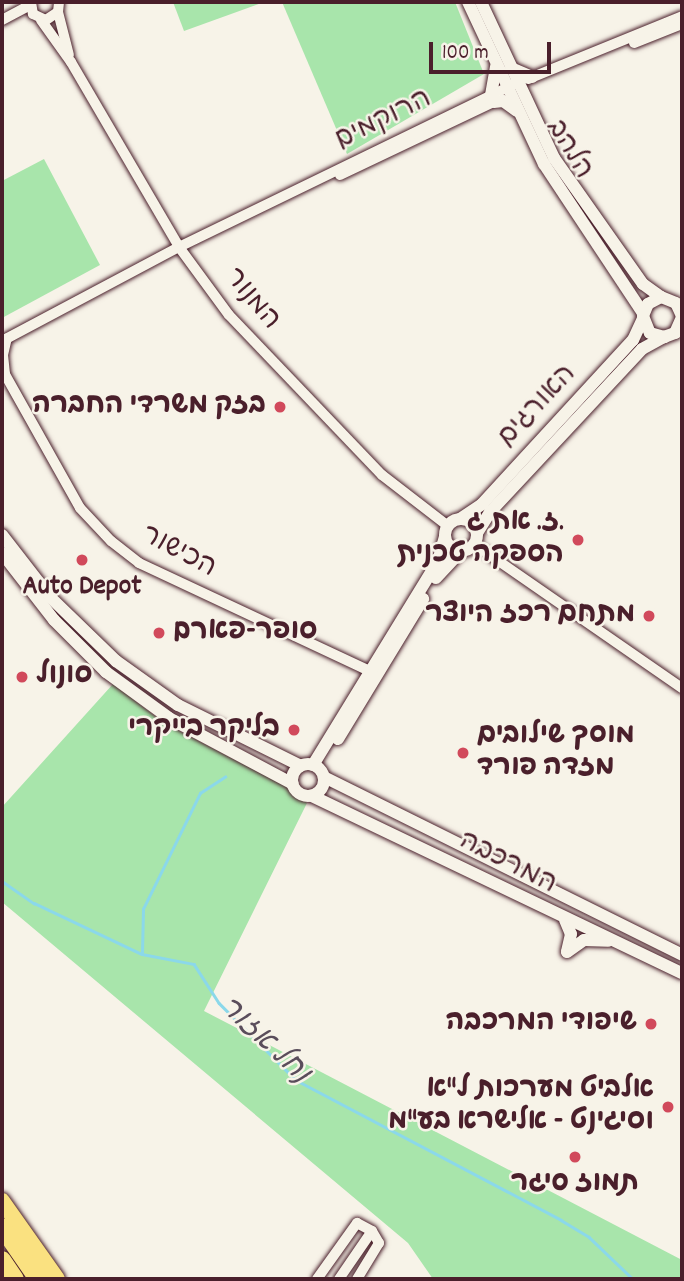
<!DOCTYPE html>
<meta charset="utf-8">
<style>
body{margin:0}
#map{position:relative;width:684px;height:1281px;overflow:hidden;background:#f7f3e8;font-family:Dekko,"Playpen Sans Hebrew",sans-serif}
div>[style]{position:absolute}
.green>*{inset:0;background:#a8e5ab}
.stream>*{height:2.5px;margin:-1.25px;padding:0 1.25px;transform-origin:1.25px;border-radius:1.25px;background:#8bd8ea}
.roads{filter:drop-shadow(0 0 2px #4a1f2b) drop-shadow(0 0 2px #4a1f2b)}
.minor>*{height:10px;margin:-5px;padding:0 5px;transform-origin:5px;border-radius:5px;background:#f7f3e8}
.tertiary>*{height:12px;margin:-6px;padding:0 6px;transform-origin:6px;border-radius:6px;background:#f7f3e8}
.tertiary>.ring{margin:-6px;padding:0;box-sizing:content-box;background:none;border:12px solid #f7f3e8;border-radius:50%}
.trunk>*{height:16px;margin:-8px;padding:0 8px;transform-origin:8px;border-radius:8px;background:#fae180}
.motorway>*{height:18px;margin:-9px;padding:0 9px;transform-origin:9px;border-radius:9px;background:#fae180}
.dots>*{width:19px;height:19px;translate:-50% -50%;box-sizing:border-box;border:4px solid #f7f3e8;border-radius:50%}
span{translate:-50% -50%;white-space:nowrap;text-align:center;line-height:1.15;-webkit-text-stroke:5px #f7f3e8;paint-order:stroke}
.street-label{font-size:28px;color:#4a1f2b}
.poi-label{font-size:28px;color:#4a1f2b;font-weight:700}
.right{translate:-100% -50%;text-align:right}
.left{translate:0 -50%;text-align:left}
.water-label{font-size:30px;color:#5a4d5b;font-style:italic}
.frame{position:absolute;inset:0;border:4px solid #4a1f2b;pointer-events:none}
.scale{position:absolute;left:429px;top:42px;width:122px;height:32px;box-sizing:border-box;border:4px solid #4a1f2b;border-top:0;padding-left:9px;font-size:21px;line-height:24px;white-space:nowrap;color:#4a1f2b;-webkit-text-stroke:5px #f7f3e8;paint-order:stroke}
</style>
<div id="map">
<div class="green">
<div style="clip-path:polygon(173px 2px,264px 2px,184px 31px)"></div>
<div style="clip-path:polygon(282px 2px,455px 2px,484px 74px,347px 154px)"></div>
<div style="clip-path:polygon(44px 159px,100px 265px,2px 318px,2px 181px)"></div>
<div style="clip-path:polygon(113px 684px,164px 723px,287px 787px,307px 803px,204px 1011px,682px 1260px,682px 1279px,433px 1279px,408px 1243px,2px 902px,2px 807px)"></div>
</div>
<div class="stream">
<div style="left:2px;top:881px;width:39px;rotate:35deg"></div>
<div style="left:34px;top:903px;width:119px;rotate:25.3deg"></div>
<div style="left:142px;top:954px;width:53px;rotate:10.9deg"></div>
<div style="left:194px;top:964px;width:46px;rotate:57.3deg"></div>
<div style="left:219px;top:1003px;width:109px;rotate:45deg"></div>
<div style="left:296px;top:1080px;width:300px;rotate:27.8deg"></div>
<div style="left:561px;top:1220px;width:33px;rotate:31deg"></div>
<div style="left:589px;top:1237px;width:61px;rotate:43.7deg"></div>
<div style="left:142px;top:953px;width:44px;rotate:-88.7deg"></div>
<div style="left:143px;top:909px;width:129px;rotate:-63.8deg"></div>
<div style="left:200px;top:793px;width:30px;rotate:-33deg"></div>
</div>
<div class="roads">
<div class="minor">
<div style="left:31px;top:2px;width:12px;rotate:81deg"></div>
<div style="left:33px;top:14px;width:14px;rotate:25deg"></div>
<div style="left:46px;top:20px;width:14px;rotate:-34deg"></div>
<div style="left:58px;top:12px;width:10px;rotate:-84deg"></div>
<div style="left:58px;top:12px;width:44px;rotate:75.7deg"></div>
<div style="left:2px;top:20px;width:32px;rotate:-28deg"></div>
<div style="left:41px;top:20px;width:52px;rotate:54.5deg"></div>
<div style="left:71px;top:62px;width:214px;rotate:59.7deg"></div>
<div style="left:179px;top:247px;width:84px;rotate:53.7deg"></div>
<div style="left:229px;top:315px;width:221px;rotate:46.3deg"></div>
<div style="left:382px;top:475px;width:83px;rotate:37.7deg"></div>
<div style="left:634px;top:43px;width:52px;rotate:-21.6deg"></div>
<div style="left:528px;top:79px;width:166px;rotate:-22.2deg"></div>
<div style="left:340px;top:175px;width:177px;rotate:-25.4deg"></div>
<div style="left:2px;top:341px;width:200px;rotate:-28deg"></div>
<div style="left:179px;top:247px;width:373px;rotate:-25.9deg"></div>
<div style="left:2px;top:369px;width:159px;rotate:60.7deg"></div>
<div style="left:80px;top:508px;width:45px;rotate:46.8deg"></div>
<div style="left:111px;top:541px;width:36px;rotate:38deg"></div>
<div style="left:139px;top:563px;width:252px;rotate:25.1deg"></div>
<div style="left:5px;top:374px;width:19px;rotate:-96deg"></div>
<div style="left:3px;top:355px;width:17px;rotate:-77deg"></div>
<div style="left:474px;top:544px;width:253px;rotate:34.7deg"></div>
<div style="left:317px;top:1279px;width:69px;rotate:-54.5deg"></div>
<div style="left:357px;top:1223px;width:17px;rotate:28deg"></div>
<div style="left:372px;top:1231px;width:14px;rotate:60deg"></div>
<div style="left:379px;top:1243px;width:42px;rotate:121.4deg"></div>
<div style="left:339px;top:1279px;width:58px;rotate:-55.5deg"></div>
</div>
<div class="tertiary">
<div style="left:468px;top:2px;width:179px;rotate:64.9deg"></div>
<div style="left:544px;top:164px;width:179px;rotate:56.4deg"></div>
<div style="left:481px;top:2px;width:172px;rotate:64.9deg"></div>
<div style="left:554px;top:158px;width:154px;rotate:54.8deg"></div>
<div style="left:643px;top:284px;width:22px;rotate:36deg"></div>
<div style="left:511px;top:68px;width:23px;rotate:23deg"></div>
<div style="left:491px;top:95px;width:29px;rotate:-80deg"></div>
<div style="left:494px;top:102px;width:9px;rotate:-6deg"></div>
<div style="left:503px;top:101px;width:17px;rotate:36deg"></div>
<div style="left:682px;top:316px;width:14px;rotate:-115deg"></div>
<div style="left:676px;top:303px;width:16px;rotate:-158deg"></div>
<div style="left:661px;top:297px;width:15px;rotate:152deg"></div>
<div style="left:648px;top:304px;width:13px;rotate:113deg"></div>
<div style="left:643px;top:316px;width:18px;rotate:68deg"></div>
<div style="left:650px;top:333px;width:15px;rotate:16deg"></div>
<div style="left:664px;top:337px;width:12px;rotate:-20deg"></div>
<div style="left:675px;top:333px;width:17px;rotate:-66deg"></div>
<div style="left:460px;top:519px;width:27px;rotate:-34deg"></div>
<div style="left:482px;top:504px;width:223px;rotate:-47.4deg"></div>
<div style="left:633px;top:340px;width:23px;rotate:-65deg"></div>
<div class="ring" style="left:445px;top:519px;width:20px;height:20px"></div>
<div style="left:477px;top:533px;width:26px;rotate:-58deg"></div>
<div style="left:491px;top:511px;width:221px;rotate:-47deg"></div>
<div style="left:642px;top:349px;width:25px;rotate:-29deg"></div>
<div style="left:2px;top:535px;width:80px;rotate:52.1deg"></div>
<div style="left:51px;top:598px;width:91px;rotate:44.1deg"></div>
<div style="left:116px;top:661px;width:76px;rotate:35.4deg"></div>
<div style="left:178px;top:705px;width:137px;rotate:26.4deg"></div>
<div style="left:2px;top:553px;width:85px;rotate:52.2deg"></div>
<div style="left:54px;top:620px;width:74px;rotate:45deg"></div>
<div style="left:106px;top:672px;width:78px;rotate:36.1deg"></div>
<div style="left:169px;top:718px;width:140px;rotate:28deg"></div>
<div style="left:436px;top:578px;width:37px;rotate:-47deg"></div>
<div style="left:338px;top:739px;width:164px;rotate:-58.7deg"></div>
<div class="ring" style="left:292px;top:764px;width:20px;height:20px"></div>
<div style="left:313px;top:765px;width:239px;rotate:-58.5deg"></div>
<div style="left:438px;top:561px;width:25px;rotate:-74deg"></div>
<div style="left:324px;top:777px;width:400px;rotate:26.4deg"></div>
<div style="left:312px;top:796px;width:410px;rotate:25.6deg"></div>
<div style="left:565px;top:920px;width:15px;rotate:67deg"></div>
<div style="left:571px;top:934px;width:18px;rotate:103deg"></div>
<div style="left:567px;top:952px;width:21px;rotate:-35deg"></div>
<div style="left:584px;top:940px;width:24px;rotate:2deg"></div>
</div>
<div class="trunk">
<div style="left:2px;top:1201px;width:95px;rotate:54.8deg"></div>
</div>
<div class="motorway">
<div style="left:2px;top:1227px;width:63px;rotate:55.3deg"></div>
<div style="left:2px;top:1260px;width:23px;rotate:56deg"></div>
</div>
</div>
<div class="dots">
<div style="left:280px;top:407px;background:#d1495b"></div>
<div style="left:578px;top:540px;background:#d1495b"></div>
<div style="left:82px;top:560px;background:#d1495b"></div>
<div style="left:649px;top:616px;background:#d1495b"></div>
<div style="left:159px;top:633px;background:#d1495b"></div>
<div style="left:22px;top:677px;background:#d1495b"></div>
<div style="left:294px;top:730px;background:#d1495b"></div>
<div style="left:463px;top:753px;background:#d1495b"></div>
<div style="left:651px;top:1024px;background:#d1495b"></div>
<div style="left:668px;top:1107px;background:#d1495b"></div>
<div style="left:575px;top:1157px;background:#d1495b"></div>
</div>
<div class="street-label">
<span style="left:384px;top:121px;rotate:-26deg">הרוקמים</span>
<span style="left:568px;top:150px;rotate:59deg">הלהב</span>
<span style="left:251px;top:300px;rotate:50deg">המנור</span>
<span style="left:538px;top:407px;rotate:-47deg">האורגים</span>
<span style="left:178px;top:553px;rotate:28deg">הכישור</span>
<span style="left:507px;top:864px;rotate:27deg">המרכבה</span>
</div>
<div class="poi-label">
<span class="right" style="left:266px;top:407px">בזק משרדי החברה</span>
<span class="right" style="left:564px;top:540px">ז. את ג.<br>הספקה טכנית</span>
<span style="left:82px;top:588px">Auto Depot</span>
<span class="right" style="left:635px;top:616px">מתחם רכז היוצר</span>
<span class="left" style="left:173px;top:633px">סופר-פארם</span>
<span class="left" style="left:36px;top:677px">סונול</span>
<span class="right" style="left:280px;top:730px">בליקר בייקרי</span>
<span class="left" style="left:477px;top:753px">מוסך שילובים<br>מזדה פורד</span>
<span class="right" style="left:637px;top:1024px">שיפודי המרכבה</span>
<span class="right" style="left:654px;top:1107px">אלביט מערכות ל"א<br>וסיגינט - אלישרא בע"מ</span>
<span style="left:575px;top:1185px">תמוז סיגר</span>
</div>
<div class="water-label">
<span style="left:263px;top:1042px;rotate:43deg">נחל אזור</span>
</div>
<div class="frame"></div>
<div class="scale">100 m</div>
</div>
